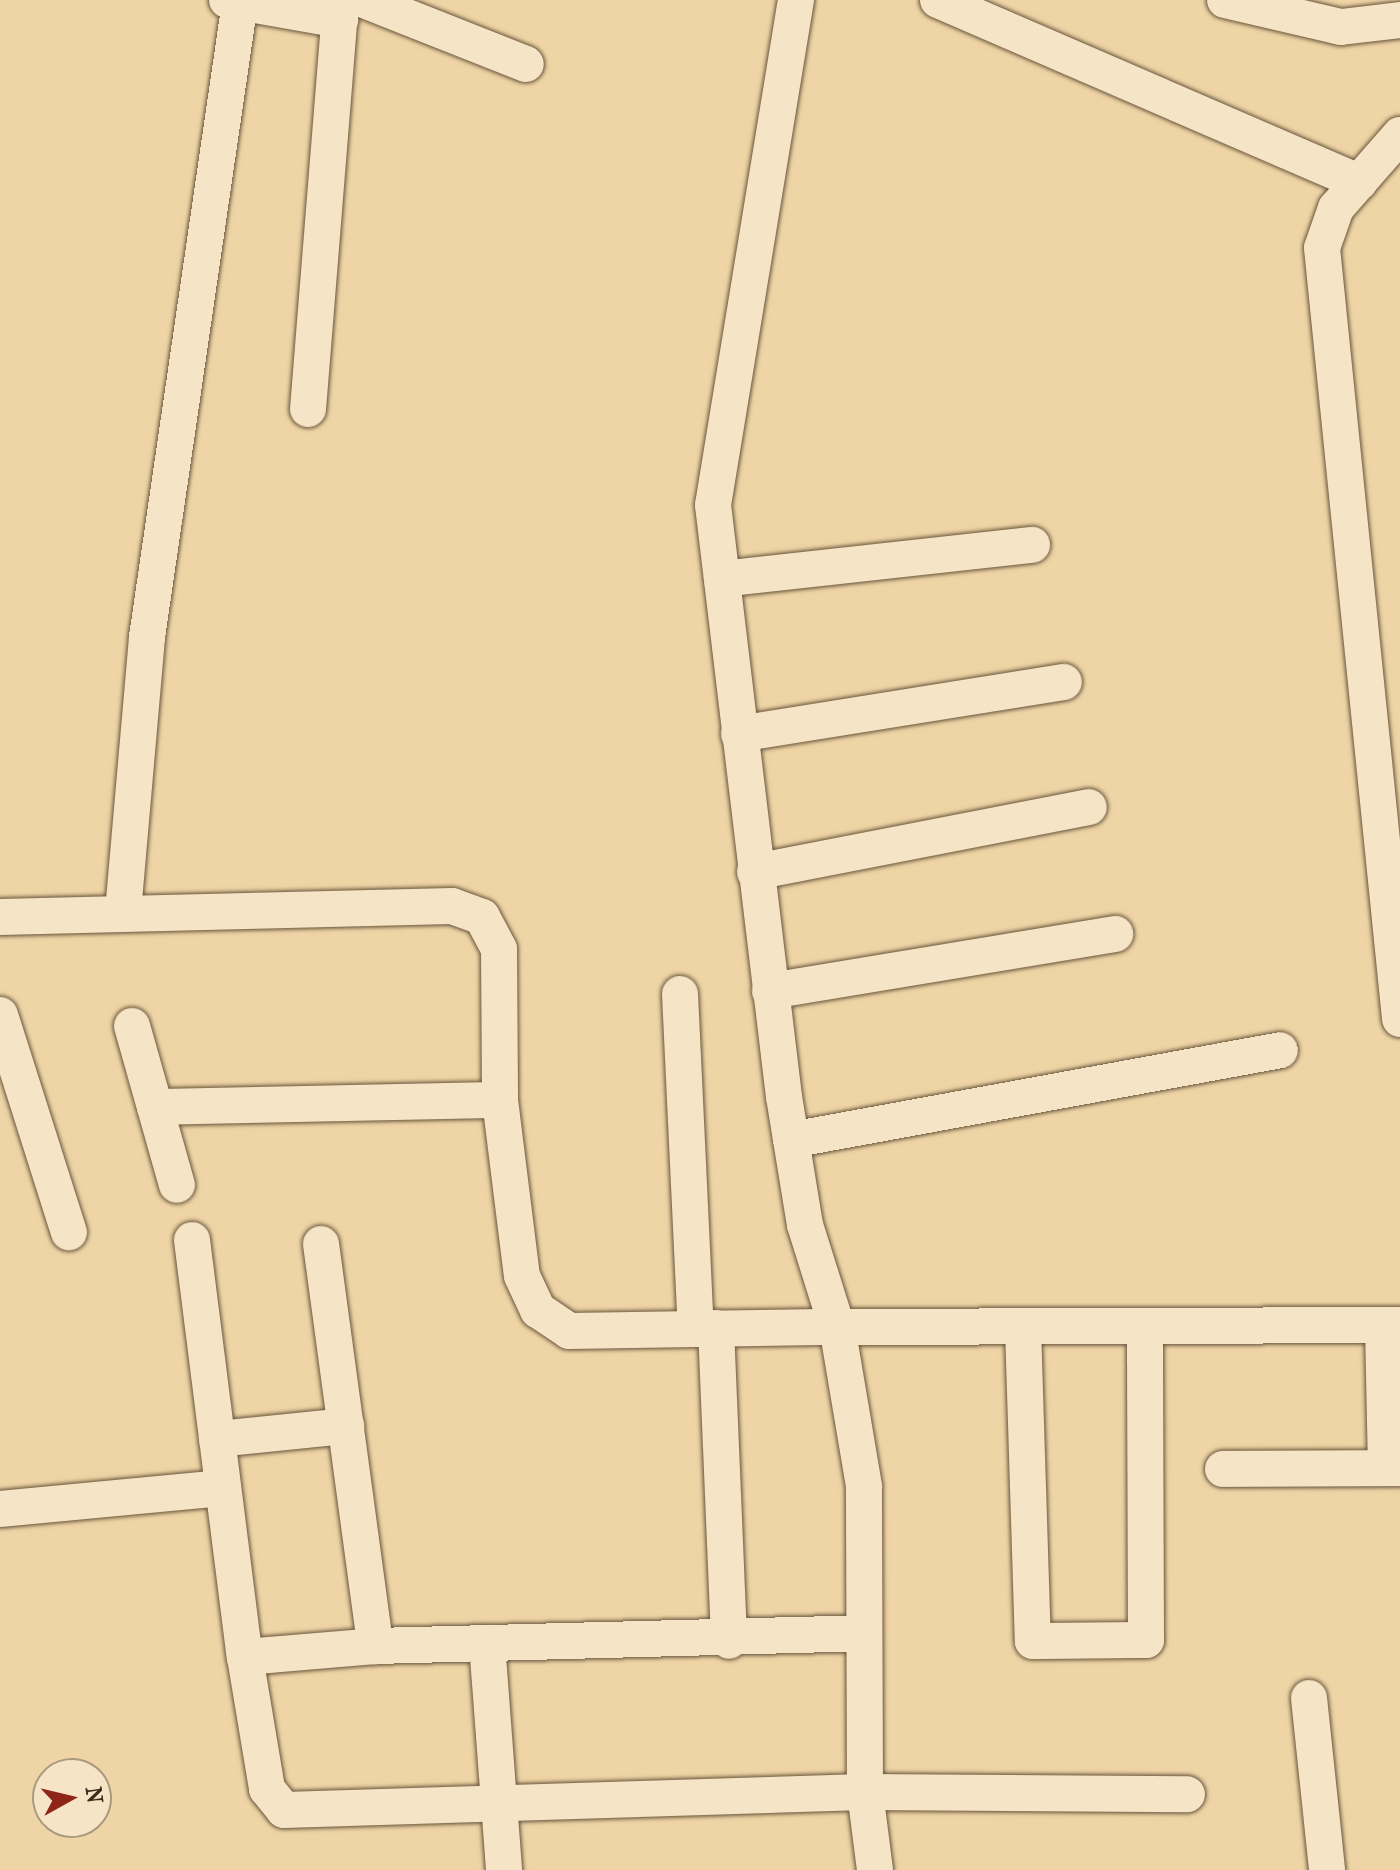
<!DOCTYPE html>
<style>
body{margin:0}
#map{position:relative;width:1400px;height:1870px;overflow:hidden;background:#efd5a6;font-family:"IM FELL French Canon",serif}
div>[style]{position:absolute}
.roads{filter:drop-shadow(0 0 2px #69553c) drop-shadow(0 0 2px #69553c)}
.minor>*{height:36px;margin:-18px;padding:0 18px;transform-origin:18px;border-radius:18px;background:#f5e4c5}
span{translate:-50% -50%;white-space:nowrap;text-align:center;line-height:1.15;-webkit-text-stroke:8px #f5e4c5;paint-order:stroke}
.north{position:absolute;left:32px;top:1758px;width:80px;height:80px;box-sizing:border-box;background:#f5e4c5;border:2px solid #ab9a80;border-radius:50%;rotate:82deg;font-size:22px;font-weight:700;line-height:32px;text-align:center;color:#3c2a19}
.north::after{content:'';display:block;margin:auto;width:28px;height:36px;background:#8f2418;clip-path:polygon(50% 0,100% 100%,50% 72%,0 100%)}
</style>
<div id="map">
<div class="roads">
<div class="minor">
<div style="left:227px;top:0;width:115px;rotate:10deg"></div>
<div style="left:364px;top:0;width:174px;rotate:21.6deg"></div>
<div style="left:938px;top:0;width:459px;rotate:23.4deg"></div>
<div style="left:1225px;top:0;width:119px;rotate:13.1deg"></div>
<div style="left:1341px;top:27px;width:59px;rotate:-6.8deg"></div>
<div style="left:1400px;top:135px;width:97px;rotate:131.2deg"></div>
<div style="left:1336px;top:208px;width:42px;rotate:109.3deg"></div>
<div style="left:1322px;top:248px;width:775px;rotate:84.22deg"></div>
<div style="left:308px;top:409px;width:410px;rotate:-85.4deg"></div>
<div style="left:722px;top:579px;width:312px;rotate:-6.3deg"></div>
<div style="left:739px;top:734px;width:329px;rotate:-9.1deg"></div>
<div style="left:755px;top:872px;width:340px;rotate:-11deg"></div>
<div style="left:123px;top:912px;width:276px;rotate:-85deg"></div>
<div style="left:147px;top:637px;width:642px;rotate:-81.67deg"></div>
<div style="left:0;top:917px;width:452px;rotate:-1.4deg"></div>
<div style="left:452px;top:906px;width:32px;rotate:20deg"></div>
<div style="left:482px;top:917px;width:36px;rotate:62deg"></div>
<div style="left:499px;top:949px;width:151px;rotate:89.6deg"></div>
<div style="left:500px;top:1100px;width:177px;rotate:82.9deg"></div>
<div style="left:522px;top:1276px;width:38px;rotate:65deg"></div>
<div style="left:538px;top:1310px;width:37px;rotate:34deg"></div>
<div style="left:569px;top:1331px;width:268px;rotate:-0.9deg"></div>
<div style="left:837px;top:1327px;width:107px;rotate:-107.4deg"></div>
<div style="left:805px;top:1225px;width:130px;rotate:-99.3deg"></div>
<div style="left:784px;top:1097px;width:596px;rotate:-96.84deg"></div>
<div style="left:713px;top:505px;width:512px;rotate:-80.67deg"></div>
<div style="left:770px;top:991px;width:350px;rotate:-9.4deg"></div>
<div style="left:680px;top:994px;width:335px;rotate:87.3deg"></div>
<div style="left:0;top:1015px;width:228px;rotate:72.4deg"></div>
<div style="left:132px;top:1026px;width:165px;rotate:74.2deg"></div>
<div style="left:155px;top:1107px;width:345px;rotate:-1.2deg"></div>
<div style="left:791px;top:1140px;width:497px;rotate:-10.4deg"></div>
<div style="left:192px;top:1240px;width:420px;rotate:82.8deg"></div>
<div style="left:245px;top:1657px;width:130px;rotate:-4.8deg"></div>
<div style="left:321px;top:1244px;width:406px;rotate:82.3deg"></div>
<div style="left:375px;top:1646px;width:489px;rotate:-1.5deg"></div>
<div style="left:1383px;top:1326px;width:142px;rotate:88.8deg"></div>
<div style="left:716px;top:1328px;width:313px;rotate:87.6deg"></div>
<div style="left:1023px;top:1328px;width:313px;rotate:88.2deg"></div>
<div style="left:1033px;top:1641px;width:113px;rotate:-0.5deg"></div>
<div style="left:1146px;top:1640px;width:310px;rotate:-90.2deg"></div>
<div style="left:217px;top:1439px;width:130px;rotate:-5.8deg"></div>
<div style="left:1223px;top:1469px;width:177px;rotate:-0.3deg"></div>
<div style="left:0;top:1509px;width:224px;rotate:-5.4deg"></div>
<div style="left:487px;top:1643px;width:228px;rotate:85.7deg"></div>
<div style="left:245px;top:1657px;width:134px;rotate:80.5deg"></div>
<div style="left:267px;top:1789px;width:27px;rotate:51deg"></div>
<div style="left:284px;top:1810px;width:581px;rotate:-1.77deg"></div>
<div style="left:865px;top:1792px;width:322px;rotate:0.4deg"></div>
<div style="left:1309px;top:1698px;width:173px;rotate:84deg"></div>
<div style="left:875px;top:1870px;width:79px;rotate:-97.3deg"></div>
<div style="left:865px;top:1792px;width:306px;rotate:-90.2deg"></div>
<div style="left:864px;top:1486px;width:161px;rotate:-99.6deg"></div>
<div style="left:837px;top:1327px;width:563px;rotate:-0.2deg"></div>
</div>
</div>
<div class="north">N</div>
</div>
